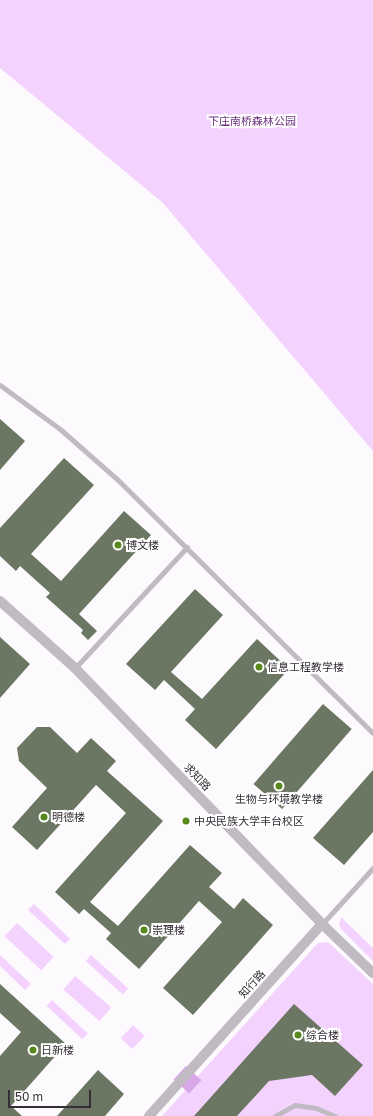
<!DOCTYPE html>
<meta charset="utf-8">
<style>
body{margin:0}
#map{position:relative;width:373px;height:1116px;overflow:hidden;background:#fdfafe;font-family:"Golos Text","Noto Sans SC",sans-serif}
div>[style]{position:absolute}
.green>*{inset:0;background:#f4d2fe;transform-origin:0 0}
.water>*{inset:0;background:#d8a7e8;transform-origin:0 0}
.building>*{inset:0;background:#6b7762;transform-origin:0 0}
.service>*{height:5px;margin:-2.5px;padding:0 2.5px;transform-origin:2.5px;border-radius:2.5px;background:#c1bac3}
.minor>*{height:10px;margin:-5px;padding:0 5px;transform-origin:5px;border-radius:5px;background:#c1bac3}
.dots>*{width:11px;height:11px;translate:-50% -50%;box-sizing:border-box;border:2px solid #fff;border-radius:50%}
span{translate:-50% -50%;white-space:nowrap;text-align:center;line-height:1.15;-webkit-text-stroke:4px #fff;paint-order:stroke}
.park-label{font-size:11px;color:#6e337f}
.poi-label{font-size:11px;color:#352e37}
.left{translate:0 -50%;text-align:left}
.street-label{font-size:11px;color:#352e37}
.scale{position:absolute;left:8px;top:1090px;width:83px;height:18px;box-sizing:border-box;border:2px solid #352e37;border-top:0;padding-left:5px;font-size:12px;line-height:14px;white-space:nowrap;color:#352e37;-webkit-text-stroke:3px #fff;paint-order:stroke}
</style>
<div id="map">
<div class="green">
<div style="clip-path:polygon(0 0,373px 0,373px 451px,163px 203px,0 68px)"></div>
<div style="clip-path:polygon(34px 904px,70px 939px,65px 944px,28px 910px)"></div>
<div style="clip-path:polygon(341px 917px,373px 948px,373px 961px,342px 930px,339px 926px)"></div>
<div style="left:17px;top:923px;width:50px;height:18px;rotate:43deg"></div>
<div style="clip-path:polygon(328px 942px,373px 984px,373px 1116px,162px 1116px,318px 943px)"></div>
<div style="clip-path:polygon(0 955px,31px 984px,25px 990px,0 966px)"></div>
<div style="left:91px;top:955px;width:50px;height:8px;rotate:42deg"></div>
<div style="left:75px;top:976px;width:48px;height:18px;rotate:41deg"></div>
<div style="left:52px;top:1000px;width:49px;height:8px;rotate:43deg"></div>
<div style="left:133px;top:1025px;width:16px;height:18px;rotate:43deg"></div>
</div>
<div class="water">
<div style="left:186px;top:1066px;width:21px;height:18px;rotate:43deg"></div>
</div>
<div class="building">
<div style="clip-path:polygon(0 419px,25px 441px,0 470px)"></div>
<div style="clip-path:polygon(64px 458px,94px 485px,31px 554px,61px 581px,124px 511px,151px 535px,79px 614px,97px 631px,88px 640px,81px 633px,83px 630px,46px 597px,50px 593px,20px 566px,16px 571px,0 556px,0 528px)"></div>
<div style="clip-path:polygon(195px 589px,223px 615px,171px 672px,202px 699px,257px 639px,289px 669px,216px 749px,185px 720px,195px 709px,164px 680px,155px 690px,126px 664px)"></div>
<div style="clip-path:polygon(0 637px,30px 664px,0 698px)"></div>
<div style="left:323px;top:704px;width:38px;height:106px;rotate:41deg"></div>
<div style="clip-path:polygon(37px 727px,50px 727px,77px 753px,91px 738px,116px 761px,107px 771px,163px 821px,90px 902px,118px 926px,190px 845px,222px 873px,209px 887px,234px 909px,243px 898px,273px 925px,193px 1015px,163px 988px,222px 922px,199px 901px,139px 969px,106px 939px,111px 933px,84px 909px,79px 914px,55px 892px,126px 813px,96px 785px,37px 850px,12px 827px,47px 788px,19px 761px,17px 748px)"></div>
<div style="clip-path:polygon(373px 770px,373px 832px,344px 865px,313px 838px)"></div>
<div style="clip-path:polygon(0 984px,66px 1044px,11px 1106px,22px 1116px,0 1116px,0 1056px,21px 1032px,0 1013px)"></div>
<div style="clip-path:polygon(294px 1004px,363px 1065px,335px 1096px,312px 1075px,269px 1081px,237px 1116px,194px 1116px)"></div>
<div style="clip-path:polygon(98px 1070px,124px 1094px,105px 1116px,57px 1116px)"></div>
</div>
<div class="service">
<div style="left:0;top:385px;width:74px;rotate:36.3deg"></div>
<div style="left:60px;top:429px;width:77px;rotate:41.3deg"></div>
<div style="left:118px;top:480px;width:359px;rotate:44.8deg"></div>
<div style="left:75px;top:668px;width:165px;rotate:-47.2deg"></div>
<div style="left:322px;top:924px;width:76px;rotate:-47.7deg"></div>
<div style="left:275px;top:1116px;width:23px;rotate:-29deg"></div>
<div style="left:295px;top:1105px;width:21px;rotate:8deg"></div>
<div style="left:316px;top:1108px;width:21px;rotate:23deg"></div>
</div>
<div class="minor">
<div style="left:0;top:601px;width:101px;rotate:41.8deg"></div>
<div style="left:75px;top:668px;width:356px;rotate:46deg"></div>
<div style="left:322px;top:924px;width:71px;rotate:43.9deg"></div>
<div style="left:149px;top:1116px;width:258px;rotate:-48deg"></div>
</div>
<div class="dots">
<div style="left:118px;top:545px;background:#57881c"></div>
<div style="left:259px;top:667px;background:#57881c"></div>
<div style="left:279px;top:786px;background:#57881c"></div>
<div style="left:44px;top:817px;background:#57881c"></div>
<div style="left:186px;top:821px;background:#57881c"></div>
<div style="left:144px;top:930px;background:#57881c"></div>
<div style="left:298px;top:1035px;background:#57881c"></div>
<div style="left:33px;top:1050px;background:#57881c"></div>
</div>
<div class="park-label">
<span style="left:252px;top:121px">下庄南桥森林公园</span>
</div>
<div class="poi-label">
<span class="left" style="left:126px;top:545px">博文楼</span>
<span class="left" style="left:267px;top:667px">信息工程教学楼</span>
<span style="left:279px;top:799px">生物与环境教学楼</span>
<span class="left" style="left:52px;top:817px">明德楼</span>
<span class="left" style="left:194px;top:821px">中央民族大学丰台校区</span>
<span class="left" style="left:152px;top:930px">崇理楼</span>
<span class="left" style="left:306px;top:1035px">综合楼</span>
<span class="left" style="left:41px;top:1050px">日新楼</span>
</div>
<div class="street-label">
<span style="left:197px;top:777px;rotate:46deg">求知路</span>
<span style="left:252px;top:984px;rotate:-48deg">知行路</span>
</div>
<div class="scale">50 m</div>
</div>
